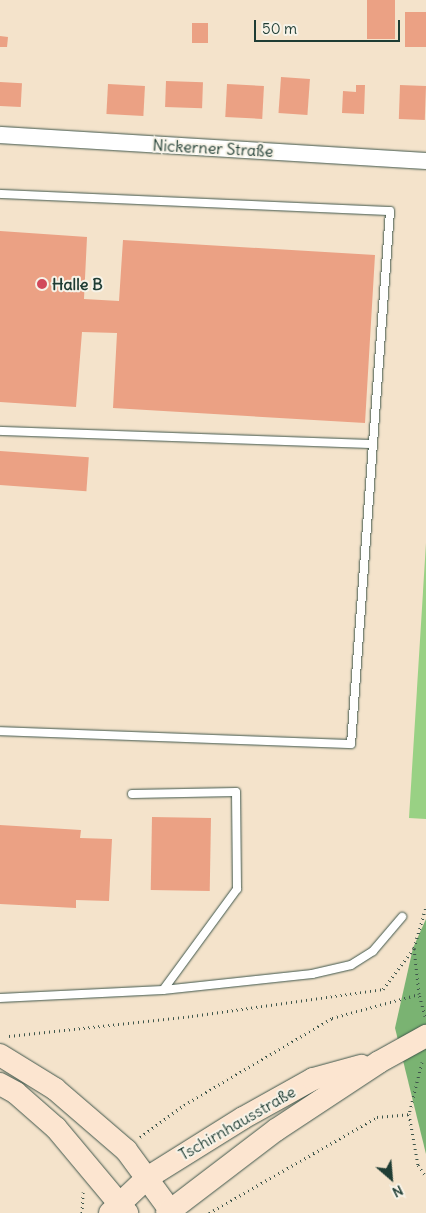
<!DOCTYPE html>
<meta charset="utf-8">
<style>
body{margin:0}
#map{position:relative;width:426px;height:1213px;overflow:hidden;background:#f4e3cb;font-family:Delius,sans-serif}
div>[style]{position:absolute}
.green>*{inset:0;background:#99d184}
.forest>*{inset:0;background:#7ab372}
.building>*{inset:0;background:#eba184;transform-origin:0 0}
.path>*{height:3px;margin-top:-1.5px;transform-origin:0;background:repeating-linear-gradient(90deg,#3f564b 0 1px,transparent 0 5px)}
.roads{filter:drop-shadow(0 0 1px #3f564b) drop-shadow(0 0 1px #3f564b)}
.lane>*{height:8px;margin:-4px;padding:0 4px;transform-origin:4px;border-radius:4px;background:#fff}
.street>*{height:16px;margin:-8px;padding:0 8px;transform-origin:8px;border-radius:8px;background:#fff}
.secondary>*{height:22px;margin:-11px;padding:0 11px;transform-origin:11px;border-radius:11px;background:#fce5d0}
.dots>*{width:14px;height:14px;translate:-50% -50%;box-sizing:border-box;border:2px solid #f7f3e8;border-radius:50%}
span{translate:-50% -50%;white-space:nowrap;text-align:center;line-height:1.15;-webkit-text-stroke:4px #f7f3e8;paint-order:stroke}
.street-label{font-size:16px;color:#1f3d34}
.poi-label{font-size:16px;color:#1f3d34;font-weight:700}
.left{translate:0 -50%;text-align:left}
.north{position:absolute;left:366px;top:1153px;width:50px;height:50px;-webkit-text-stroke:4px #f7f3e8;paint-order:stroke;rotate:153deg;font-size:14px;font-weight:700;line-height:20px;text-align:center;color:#1f3d34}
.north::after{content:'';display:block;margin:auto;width:18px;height:22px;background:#1f3d34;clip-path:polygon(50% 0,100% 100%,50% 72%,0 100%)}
.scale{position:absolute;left:254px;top:20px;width:146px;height:22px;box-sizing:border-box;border:2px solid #1f3d34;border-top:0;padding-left:6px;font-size:15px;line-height:18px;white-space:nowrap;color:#1f3d34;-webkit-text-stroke:4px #f7f3e8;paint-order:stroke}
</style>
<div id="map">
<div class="green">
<div style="clip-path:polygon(426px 543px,426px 819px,409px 818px)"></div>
</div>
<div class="forest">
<div style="clip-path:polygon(426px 919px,426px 1154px,395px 1028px,413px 948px)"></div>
</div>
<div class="building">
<div style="left:367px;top:0;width:28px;height:39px"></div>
<div style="left:405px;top:12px;width:21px;height:35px"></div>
<div style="left:192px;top:23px;width:16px;height:20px"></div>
<div style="clip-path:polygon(0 36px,8px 37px,7px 47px,0 47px)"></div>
<div style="left:281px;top:77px;width:29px;height:36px;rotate:4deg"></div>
<div style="left:166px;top:81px;width:37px;height:26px;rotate:2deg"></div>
<div style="left:0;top:82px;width:22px;height:24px;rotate:3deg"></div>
<div style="left:108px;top:84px;width:37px;height:30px;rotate:3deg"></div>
<div style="left:227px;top:84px;width:37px;height:33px;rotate:3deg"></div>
<div style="clip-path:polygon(356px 85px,365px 85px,364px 114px,342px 113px,343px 91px,356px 92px)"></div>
<div style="left:400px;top:85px;width:26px;height:34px;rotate:2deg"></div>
<div style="clip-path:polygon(0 231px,87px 237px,84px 299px,119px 301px,123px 240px,375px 255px,365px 423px,113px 408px,117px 333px,82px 332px,76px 407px,0 402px)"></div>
<div style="left:0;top:451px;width:89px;height:34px;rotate:4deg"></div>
<div style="left:152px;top:817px;width:59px;height:73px;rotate:1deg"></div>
<div style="clip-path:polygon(0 825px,81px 830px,80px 838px,112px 839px,109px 901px,76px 900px,76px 908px,0 904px)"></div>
</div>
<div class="path">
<div style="left:425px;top:1016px;width:23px;rotate:-105deg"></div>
<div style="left:419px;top:994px;width:46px;rotate:-96.2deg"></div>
<div style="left:414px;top:948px;width:43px;rotate:-73.7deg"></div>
<div style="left:9px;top:1036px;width:184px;rotate:-6.2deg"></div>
<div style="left:192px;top:1016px;width:193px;rotate:-8deg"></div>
<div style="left:383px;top:989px;width:51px;rotate:-52.9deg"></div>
<div style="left:422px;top:1062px;width:54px;rotate:104deg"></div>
<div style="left:409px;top:1114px;width:52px;rotate:80deg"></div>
<div style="left:418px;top:1165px;width:14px;rotate:56deg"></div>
<div style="left:140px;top:1137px;width:54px;rotate:-36deg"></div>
<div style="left:184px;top:1105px;width:172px;rotate:-30.4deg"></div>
<div style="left:332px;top:1018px;width:90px;rotate:-15.4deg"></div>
<div style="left:82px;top:1213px;width:21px;rotate:-87deg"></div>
<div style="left:209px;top:1213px;width:193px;rotate:-29.7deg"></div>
<div style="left:377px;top:1117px;width:32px;rotate:-5deg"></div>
</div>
<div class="roads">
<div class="lane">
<div style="left:0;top:194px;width:390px;rotate:2.5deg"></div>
<div style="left:390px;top:211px;width:534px;rotate:94.18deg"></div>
<div style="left:351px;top:744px;width:351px;rotate:-177.9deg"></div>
<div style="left:0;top:431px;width:373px;rotate:2deg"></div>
<div style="left:132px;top:794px;width:104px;rotate:-1.1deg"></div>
<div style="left:236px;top:792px;width:97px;rotate:89.4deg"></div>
<div style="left:237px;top:889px;width:125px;rotate:126.2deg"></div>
<div style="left:0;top:998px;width:163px;rotate:-2.8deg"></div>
<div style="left:163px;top:990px;width:150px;rotate:-6.1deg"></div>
<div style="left:312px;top:974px;width:40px;rotate:-13deg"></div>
<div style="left:351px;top:965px;width:26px;rotate:-32deg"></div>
<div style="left:373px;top:951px;width:45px;rotate:-49.5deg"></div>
</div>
<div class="street">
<div style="left:0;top:135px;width:427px;rotate:3.5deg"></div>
</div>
<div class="secondary">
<div style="left:0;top:1055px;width:65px;rotate:31.7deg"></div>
<div style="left:55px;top:1089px;width:94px;rotate:40.7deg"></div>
<div style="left:126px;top:1150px;width:74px;rotate:53.7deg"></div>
<div style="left:0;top:1084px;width:18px;rotate:29deg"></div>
<div style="left:16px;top:1093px;width:53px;rotate:41.2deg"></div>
<div style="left:56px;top:1128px;width:111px;rotate:50.1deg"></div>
<div style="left:110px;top:1213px;width:51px;rotate:-43.4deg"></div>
<div style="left:147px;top:1178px;width:113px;rotate:-32deg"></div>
<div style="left:243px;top:1118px;width:80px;rotate:-29.1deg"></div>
<div style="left:313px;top:1079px;width:50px;rotate:-15.2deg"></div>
<div style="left:167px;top:1213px;width:137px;rotate:-37.3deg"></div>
<div style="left:276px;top:1130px;width:123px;rotate:-33.4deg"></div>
<div style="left:379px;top:1062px;width:54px;rotate:-29deg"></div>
</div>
</div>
<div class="dots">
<div style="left:42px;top:284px;background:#d1495b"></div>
</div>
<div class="street-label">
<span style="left:213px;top:148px;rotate:3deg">Nickerner Straße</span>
<span style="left:237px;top:1123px;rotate:-30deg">Tschirnhausstraße</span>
</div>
<div class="poi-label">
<span class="left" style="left:52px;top:284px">Halle B</span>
</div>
<div class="north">N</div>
<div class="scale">50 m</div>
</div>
